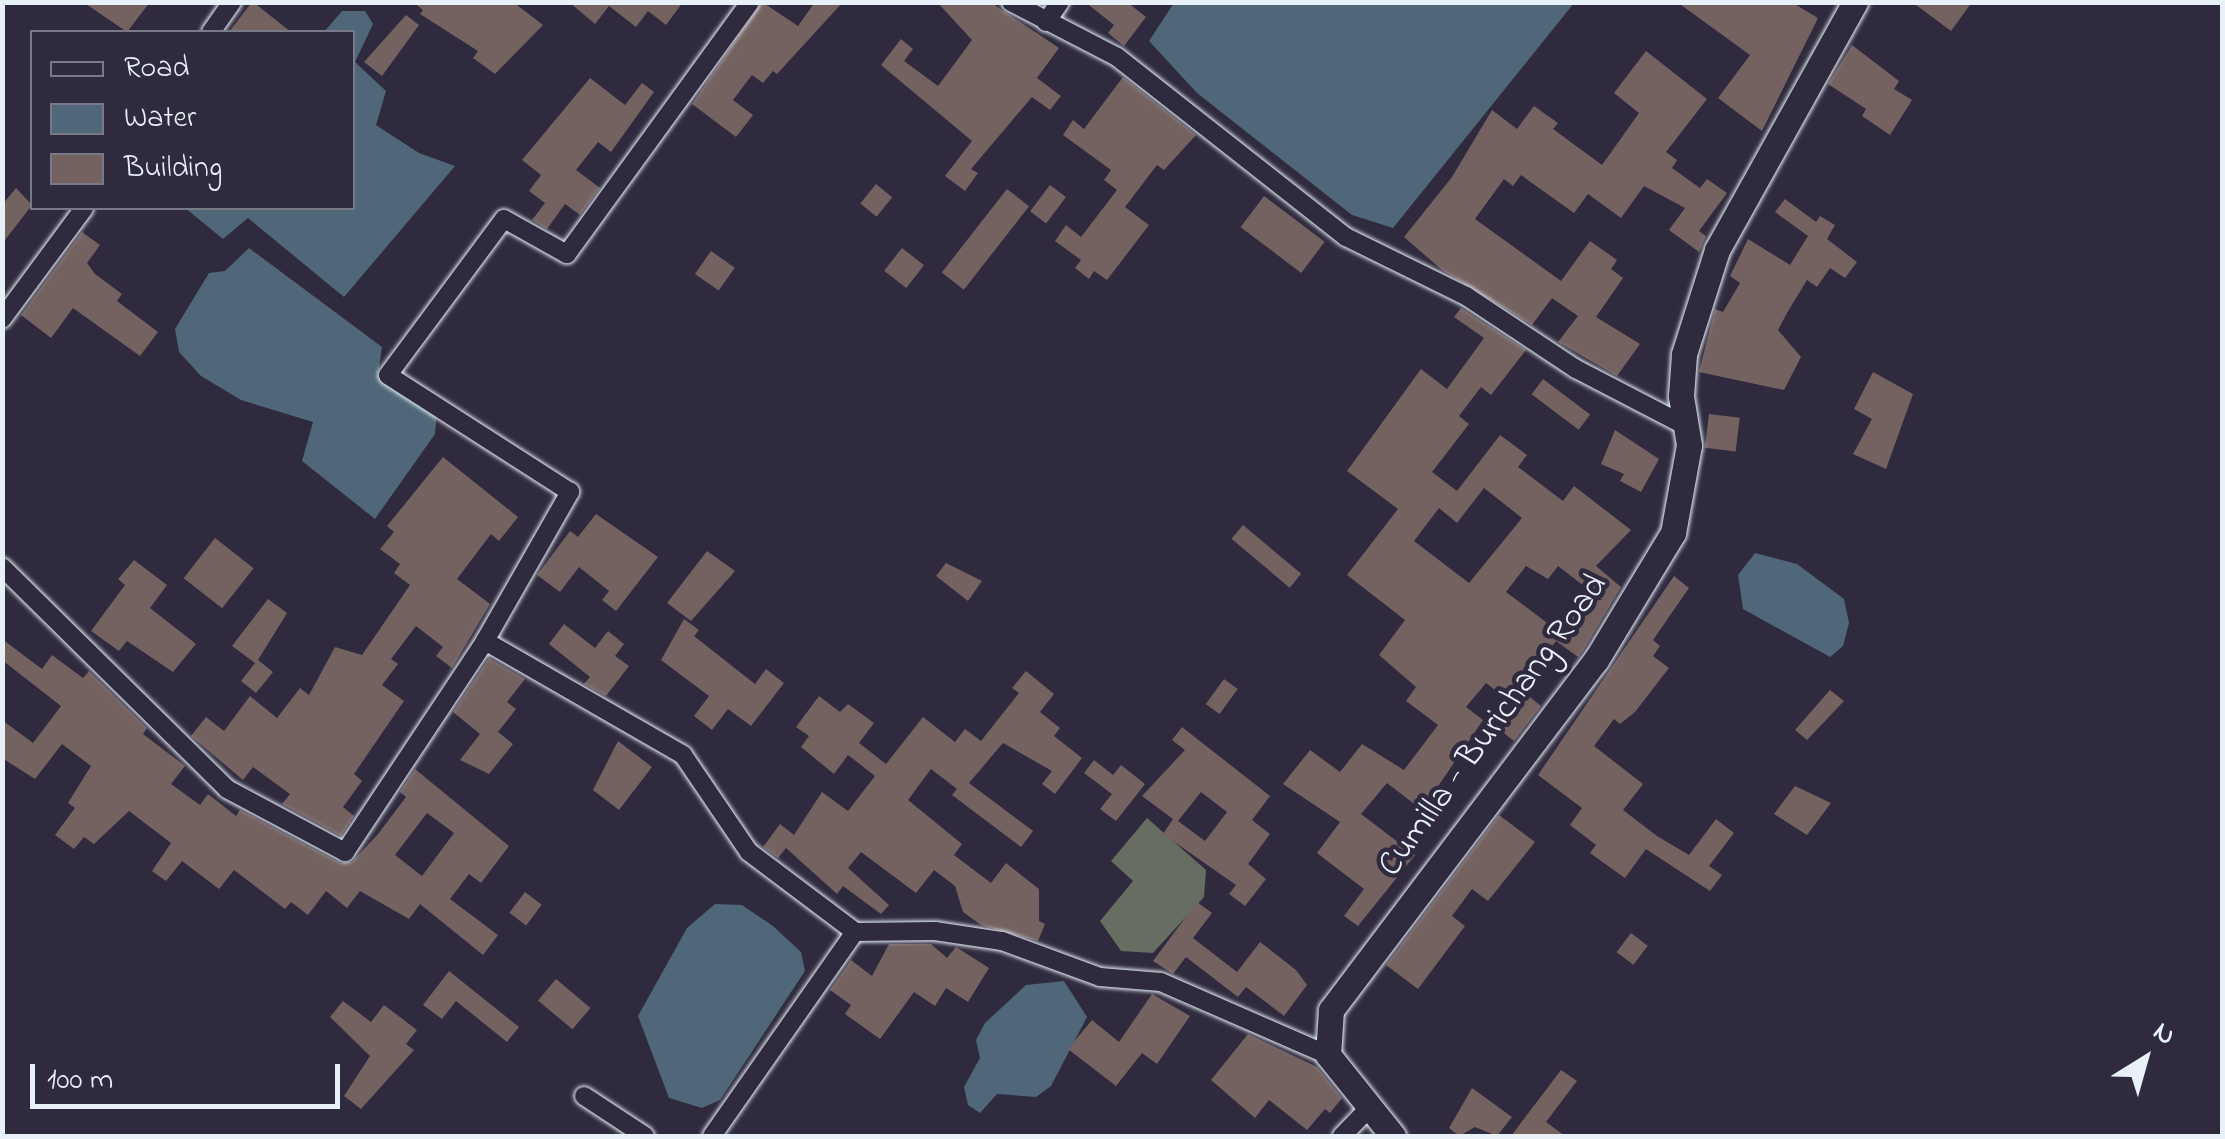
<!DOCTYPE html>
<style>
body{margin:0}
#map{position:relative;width:2225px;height:1139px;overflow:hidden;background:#2f2a3d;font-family:"Indie Flower",sans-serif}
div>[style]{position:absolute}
.green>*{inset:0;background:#676d60}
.water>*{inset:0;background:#4f6779}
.building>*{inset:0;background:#746261;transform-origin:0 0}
.roads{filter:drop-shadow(0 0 2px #e8f1f8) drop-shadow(0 0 2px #e8f1f8)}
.minor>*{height:18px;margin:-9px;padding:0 9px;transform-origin:9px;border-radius:9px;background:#2f2a3d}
.secondary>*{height:25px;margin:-12.5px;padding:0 12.5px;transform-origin:12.5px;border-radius:12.5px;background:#2f2a3d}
span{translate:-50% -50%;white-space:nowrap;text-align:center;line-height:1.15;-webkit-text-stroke:9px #2f2a3d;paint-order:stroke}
.street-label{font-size:35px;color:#e8f1f8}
.frame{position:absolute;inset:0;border:5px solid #e8f1f8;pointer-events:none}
.legend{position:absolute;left:30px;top:30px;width:325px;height:180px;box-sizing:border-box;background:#2f2a3d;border:2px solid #797a88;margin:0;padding:12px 18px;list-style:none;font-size:30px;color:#e8f1f8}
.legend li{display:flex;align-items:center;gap:20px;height:50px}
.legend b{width:50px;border:2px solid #797a88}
.north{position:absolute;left:2095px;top:1009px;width:100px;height:100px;-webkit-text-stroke:8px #2f2a3d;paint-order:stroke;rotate:37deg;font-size:28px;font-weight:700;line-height:40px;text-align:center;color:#e8f1f8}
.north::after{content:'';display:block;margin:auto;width:35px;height:45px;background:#e8f1f8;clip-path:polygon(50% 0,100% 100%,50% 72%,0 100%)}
.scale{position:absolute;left:30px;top:1064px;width:310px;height:45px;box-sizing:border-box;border:5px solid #e8f1f8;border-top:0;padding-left:12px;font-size:30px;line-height:35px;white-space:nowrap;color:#e8f1f8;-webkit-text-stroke:8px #2f2a3d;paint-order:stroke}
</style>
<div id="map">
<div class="green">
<div style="clip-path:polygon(1147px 818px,1206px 870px,1204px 897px,1153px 953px,1121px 951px,1100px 921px,1133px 881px,1111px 861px)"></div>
</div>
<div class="water">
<div style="clip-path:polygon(1174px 3px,1174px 2px,1574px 3px,1393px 228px,1352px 215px,1197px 93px,1149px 41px)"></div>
<div style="clip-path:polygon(342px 11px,365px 11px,373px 24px,355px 62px,386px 91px,376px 125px,419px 153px,455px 166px,344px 297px,248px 218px,223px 239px,185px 208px,352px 208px,352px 32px,324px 32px)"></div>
<div style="clip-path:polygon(249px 248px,382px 347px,378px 375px,437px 411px,435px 434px,375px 519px,302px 461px,313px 422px,241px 400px,201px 376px,179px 352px,175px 329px,209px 273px,225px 271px)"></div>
<div style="clip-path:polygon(1755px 553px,1797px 564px,1844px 599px,1849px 623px,1843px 646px,1830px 657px,1743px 609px,1738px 575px)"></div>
<div style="clip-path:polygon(715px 904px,742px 905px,773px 926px,801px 952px,805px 971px,720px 1100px,702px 1108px,669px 1098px,638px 1016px,687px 928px)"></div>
<div style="clip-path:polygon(1064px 981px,1087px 1017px,1051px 1086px,1036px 1097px,997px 1094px,980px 1113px,968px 1105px,964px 1087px,980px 1058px,976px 1040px,985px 1023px,1026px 985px)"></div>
</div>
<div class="building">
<div style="clip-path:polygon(83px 2px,150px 2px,127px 32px)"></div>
<div style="clip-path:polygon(252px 2px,253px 2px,291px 32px,229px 32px)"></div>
<div style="clip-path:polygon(413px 2px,513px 2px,543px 25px,495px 74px,473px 58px,478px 51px,420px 14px,423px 10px)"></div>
<div style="clip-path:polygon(569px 2px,683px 2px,666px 25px,648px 11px,636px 27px,609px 6px,595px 24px)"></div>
<div style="clip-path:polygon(762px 2px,798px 26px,815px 2px,843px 2px,777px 74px,773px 71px,763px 83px,752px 75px,733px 100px,753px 115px,736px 137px,692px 104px)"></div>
<div style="clip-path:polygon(937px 2px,990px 2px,1059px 48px,1037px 78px,1061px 96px,1050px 110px,1032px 97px,971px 169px,978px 173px,965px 191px,945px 176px,972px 141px,881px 65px,901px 39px,913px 49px,904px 61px,938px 86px,972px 40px)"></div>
<div style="clip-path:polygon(1085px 2px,1127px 2px,1146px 17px,1124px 46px,1108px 33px,1114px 25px)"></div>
<div style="clip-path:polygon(1677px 2px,1791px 2px,1818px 18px,1762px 131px,1718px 98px,1750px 55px)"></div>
<div style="clip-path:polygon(1912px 2px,1972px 2px,1951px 31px)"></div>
<div style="clip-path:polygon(406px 15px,419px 25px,382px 76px,364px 62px)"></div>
<div style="clip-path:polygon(1852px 45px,1899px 81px,1894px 89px,1912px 100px,1890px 135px,1862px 116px,1866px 109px,1828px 84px)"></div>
<div style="clip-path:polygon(1646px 51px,1707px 99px,1666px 152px,1677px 160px,1672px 168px,1700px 188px,1707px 179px,1727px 193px,1699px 231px,1706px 236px,1699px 252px,1669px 230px,1685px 208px,1644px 186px,1621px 218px,1588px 194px,1574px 213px,1521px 175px,1513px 186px,1504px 179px,1475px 219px,1561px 281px,1590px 241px,1617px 260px,1611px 269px,1623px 278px,1596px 317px,1640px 344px,1617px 376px,1558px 342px,1578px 316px,1552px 298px,1532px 325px,1442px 270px,1404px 237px,1452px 177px,1492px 110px,1517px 129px,1534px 106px,1558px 123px,1553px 129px,1602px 165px,1639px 113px,1614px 93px)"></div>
<div style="clip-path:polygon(1123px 77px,1196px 135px,1164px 170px,1157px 165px,1125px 207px,1149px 225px,1107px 280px,1094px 271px,1089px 279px,1075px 268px,1081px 260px,1055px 241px,1066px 225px,1081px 237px,1117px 190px,1104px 180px,1111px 170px,1063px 135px,1073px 120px,1084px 129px)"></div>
<div style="clip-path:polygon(590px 78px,625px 105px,642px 83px,654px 92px,611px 152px,598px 142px,576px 170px,600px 188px,580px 215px,565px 204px,547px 229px,532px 220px,545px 203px,529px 191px,541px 175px,522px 160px)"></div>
<div style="left:876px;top:184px;width:21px;height:25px;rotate:39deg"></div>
<div style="left:1050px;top:185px;width:20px;height:33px;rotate:37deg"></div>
<div style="clip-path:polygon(16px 188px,32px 205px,2px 244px,2px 205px)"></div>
<div style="left:1007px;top:189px;width:28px;height:106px;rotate:38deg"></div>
<div style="left:1264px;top:196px;width:76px;height:39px;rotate:37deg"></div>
<div style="clip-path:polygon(1785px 199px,1816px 222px,1820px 216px,1835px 225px,1827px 239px,1857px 262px,1845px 278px,1830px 268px,1817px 287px,1807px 280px,1787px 313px,1778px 330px,1801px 357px,1784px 390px,1699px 372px,1715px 309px,1723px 312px,1740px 283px,1730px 276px,1748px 239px,1790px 265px,1808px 236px,1775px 212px)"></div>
<div style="clip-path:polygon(82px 232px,100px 245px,87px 263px,95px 274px,122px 294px,117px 301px,158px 332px,140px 356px,73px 308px,51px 338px,21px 315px)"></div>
<div style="left:902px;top:248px;width:28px;height:29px;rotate:38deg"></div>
<div style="left:711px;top:251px;width:29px;height:28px;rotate:35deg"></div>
<div style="clip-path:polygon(evenodd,1461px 308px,1526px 350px,1491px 395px,1481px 387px,1459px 416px,1469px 424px,1432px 472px,1457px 491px,1500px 435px,1527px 455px,1518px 467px,1563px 501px,1574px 486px,1631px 530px,1596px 566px,1621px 587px,1583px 651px,1578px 657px,1556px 641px,1520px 689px,1541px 706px,1514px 741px,1500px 730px,1517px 707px,1486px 683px,1466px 707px,1483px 720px,1422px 810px,1387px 783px,1361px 814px,1415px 855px,1358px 926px,1344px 916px,1364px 889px,1317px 853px,1340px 822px,1283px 784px,1310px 750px,1340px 772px,1362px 744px,1404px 770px,1438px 725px,1406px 701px,1416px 687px,1379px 655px,1405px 620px,1347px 575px,1398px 509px,1347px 471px,1421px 369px,1447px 389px,1484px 338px,1454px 317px,1461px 308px,1484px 488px,1522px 518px,1469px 583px,1414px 541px,1439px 508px,1457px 523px,1484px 488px,1461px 308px,1526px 566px,1548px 579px,1558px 566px,1589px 590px,1558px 631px,1506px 592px,1526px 566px)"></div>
<div style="clip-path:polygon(1873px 372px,1913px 394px,1886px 469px,1853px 454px,1872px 419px,1854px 409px)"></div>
<div style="left:1543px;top:379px;width:59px;height:19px;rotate:37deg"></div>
<div style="left:1709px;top:414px;width:31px;height:34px;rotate:7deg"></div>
<div style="clip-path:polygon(1615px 430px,1659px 459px,1641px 492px,1620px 481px,1624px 474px,1601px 464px)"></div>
<div style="clip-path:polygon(443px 457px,518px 517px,499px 541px,491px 534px,457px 579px,490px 604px,452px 668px,436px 656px,443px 647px,416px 626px,391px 659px,398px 664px,382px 685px,404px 701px,354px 774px,362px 781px,343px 807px,354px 816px,341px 836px,282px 804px,290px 794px,253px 767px,243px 780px,191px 736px,206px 717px,224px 731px,250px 696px,277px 718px,300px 688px,309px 695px,335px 647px,362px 655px,410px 585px,394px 573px,400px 564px,380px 549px,394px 532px,387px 526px)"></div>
<div style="clip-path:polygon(596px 514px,658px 557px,616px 611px,602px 600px,609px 591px,579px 567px,560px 592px,537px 575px,570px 531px,578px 537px)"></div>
<div style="left:1243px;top:525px;width:76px;height:18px;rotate:40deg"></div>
<div style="left:215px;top:538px;width:49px;height:51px;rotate:38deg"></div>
<div style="clip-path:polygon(707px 551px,735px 571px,691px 621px,667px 603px)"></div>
<div style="clip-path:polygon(134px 560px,167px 585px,150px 608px,196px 644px,173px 672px,127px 641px,119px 651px,91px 631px,125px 585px,118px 579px)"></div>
<div style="clip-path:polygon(946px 563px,982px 581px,968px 601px,936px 576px)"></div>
<div style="clip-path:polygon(1674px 576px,1689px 588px,1653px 640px,1660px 646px,1653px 656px,1669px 668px,1635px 712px,1620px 724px,1614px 719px,1594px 746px,1643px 784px,1623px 810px,1657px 836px,1689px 855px,1716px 819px,1734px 833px,1709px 866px,1722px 875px,1710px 891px,1646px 849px,1625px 878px,1590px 853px,1596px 845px,1570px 825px,1582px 808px,1538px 775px)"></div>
<div style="clip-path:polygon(268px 599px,287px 613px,258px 660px,273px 672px,256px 693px,241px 681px,255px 663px,232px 646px)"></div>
<div style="clip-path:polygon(684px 619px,699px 630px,694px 636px,755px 684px,766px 669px,784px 683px,751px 726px,728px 709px,712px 730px,694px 716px,709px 696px,661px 660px)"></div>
<div style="clip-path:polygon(564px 624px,595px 648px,608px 631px,624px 644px,615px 656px,629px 666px,606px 696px,584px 684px,590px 677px,549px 644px)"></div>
<div style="clip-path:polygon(evenodd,2px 639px,42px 669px,52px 655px,83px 678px,89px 671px,147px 728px,143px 734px,185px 766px,171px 784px,200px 805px,208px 794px,236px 816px,240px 810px,340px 863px,352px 862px,378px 834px,406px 797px,400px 792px,415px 769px,509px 846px,481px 883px,469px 874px,450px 899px,498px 935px,483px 955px,420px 904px,409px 919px,360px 891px,347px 908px,326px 891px,308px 915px,291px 902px,285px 909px,234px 870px,219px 889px,182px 861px,166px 881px,152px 871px,171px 843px,129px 811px,94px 844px,84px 837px,74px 849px,55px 835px,75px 808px,68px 803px,91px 766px,62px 744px,35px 779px,2px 758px,2px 720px,33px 743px,61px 706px,2px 660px,2px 639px,427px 813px,454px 833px,422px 876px,395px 855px,427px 813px)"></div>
<div style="clip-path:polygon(489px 658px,525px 679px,507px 702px,516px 709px,498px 732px,513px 744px,489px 774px,460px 760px,480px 734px,453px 712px)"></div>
<div style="clip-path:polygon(1026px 671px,1054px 694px,1040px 712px,1060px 728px,1054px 736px,1082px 758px,1055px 794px,1042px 784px,1052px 771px,1003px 743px,969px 783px,1033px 831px,1021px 847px,952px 795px,957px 789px,931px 769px,908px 800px,962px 844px,954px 855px,991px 883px,1006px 863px,1039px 889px,1039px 921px,1045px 924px,1038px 941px,981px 925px,963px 912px,955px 886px,934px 870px,916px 893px,861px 852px,848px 868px,889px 905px,881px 914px,843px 886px,837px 894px,786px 848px,778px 858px,763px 847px,780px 824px,794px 835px,822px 792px,848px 811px,875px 776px,848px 755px,834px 774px,801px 747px,809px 736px,796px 727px,819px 696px,840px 712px,848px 704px,874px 723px,859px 743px,886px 764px,923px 717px,955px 742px,965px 729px,981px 741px,1019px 693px,1012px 688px)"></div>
<div style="left:1224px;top:679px;width:17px;height:31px;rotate:36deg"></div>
<div style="clip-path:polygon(1830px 690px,1844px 701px,1807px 740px,1795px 730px)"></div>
<div style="clip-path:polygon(evenodd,1182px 727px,1270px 796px,1252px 820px,1270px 834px,1248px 864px,1266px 879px,1245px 906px,1229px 894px,1236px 885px,1163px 834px,1173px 819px,1142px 796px,1185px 750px,1172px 740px,1182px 727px,1201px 792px,1227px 812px,1205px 841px,1178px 821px,1201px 792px)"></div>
<div style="clip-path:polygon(618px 741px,652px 767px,619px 810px,593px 790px)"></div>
<div style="clip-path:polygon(1094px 760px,1113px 775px,1121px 765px,1145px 784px,1116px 821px,1100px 809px,1112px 794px,1084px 773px)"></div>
<div style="clip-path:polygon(1795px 786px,1831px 803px,1807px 835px,1774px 814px)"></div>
<div style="clip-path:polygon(1499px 815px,1535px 842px,1488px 901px,1472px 889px,1452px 916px,1465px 926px,1418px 989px,1386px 965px)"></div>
<div style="left:525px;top:892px;width:21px;height:26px;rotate:37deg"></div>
<div style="clip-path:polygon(1197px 902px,1212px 913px,1193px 938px,1237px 972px,1260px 942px,1296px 970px,1307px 985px,1284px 1016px,1246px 987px,1238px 997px,1186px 957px,1173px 974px,1153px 961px)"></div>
<div style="left:1631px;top:933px;width:21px;height:24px;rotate:37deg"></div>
<div style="clip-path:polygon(889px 944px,931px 944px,947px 958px,956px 947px,989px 968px,968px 1002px,946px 988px,935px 1006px,914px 992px,880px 1039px,845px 1014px,851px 1005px,830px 990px,851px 960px,872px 976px)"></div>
<div style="clip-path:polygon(449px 971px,519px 1027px,507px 1042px,456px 1001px,442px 1019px,423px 1005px)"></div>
<div style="left:556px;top:979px;width:45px;height:28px;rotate:40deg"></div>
<div style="clip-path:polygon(1152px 994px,1190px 1016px,1157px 1064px,1142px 1053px,1116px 1086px,1068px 1049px,1092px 1020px,1119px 1042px)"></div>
<div style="clip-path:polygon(343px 1001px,371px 1022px,384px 1005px,417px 1030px,406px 1044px,414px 1050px,361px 1109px,344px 1096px,370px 1056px,330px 1017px)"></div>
<div style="clip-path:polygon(1248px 1034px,1317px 1067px,1342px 1098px,1330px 1113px,1325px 1109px,1307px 1130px,1269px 1100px,1255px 1118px,1211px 1080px)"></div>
<div style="clip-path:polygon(1561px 1070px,1577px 1081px,1546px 1122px,1565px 1136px,1511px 1136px)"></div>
<div style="clip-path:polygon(1472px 1088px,1512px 1117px,1497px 1136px,1475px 1127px,1459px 1136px,1449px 1128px)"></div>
</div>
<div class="roads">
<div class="minor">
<div style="left:1011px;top:2px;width:119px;rotate:27.4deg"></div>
<div style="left:1117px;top:57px;width:291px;rotate:38.2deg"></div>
<div style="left:1346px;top:237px;width:134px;rotate:26.2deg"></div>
<div style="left:1466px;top:296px;width:132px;rotate:33.6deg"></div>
<div style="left:1576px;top:369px;width:124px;rotate:27.4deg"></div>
<div style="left:1046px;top:22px;width:24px;rotate:-55deg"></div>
<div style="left:211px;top:32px;width:37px;rotate:-55deg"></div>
<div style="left:2px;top:319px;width:138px;rotate:-53.5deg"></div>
<div style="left:2px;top:567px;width:316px;rotate:44.6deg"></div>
<div style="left:227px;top:789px;width:134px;rotate:28.1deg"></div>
<div style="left:345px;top:852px;width:253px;rotate:-56.4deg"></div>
<div style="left:485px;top:641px;width:228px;rotate:29.9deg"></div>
<div style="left:683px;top:755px;width:117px;rotate:55.8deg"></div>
<div style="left:749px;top:852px;width:133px;rotate:37deg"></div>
<div style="left:855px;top:932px;width:80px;rotate:-0.7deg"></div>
<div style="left:935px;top:931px;width:68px;rotate:8.5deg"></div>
<div style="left:1002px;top:941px;width:104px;rotate:20.2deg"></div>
<div style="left:1100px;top:977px;width:61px;rotate:4.7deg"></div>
<div style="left:1161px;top:982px;width:182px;rotate:23.6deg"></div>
<div style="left:485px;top:641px;width:172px;rotate:-60.3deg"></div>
<div style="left:570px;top:492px;width:216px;rotate:-147.3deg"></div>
<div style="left:388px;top:375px;width:194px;rotate:-53.4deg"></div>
<div style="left:504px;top:219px;width:72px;rotate:29.1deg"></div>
<div style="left:567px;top:254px;width:311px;rotate:-54deg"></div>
<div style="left:584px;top:1096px;width:73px;rotate:33.3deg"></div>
<div style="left:712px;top:1136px;width:249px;rotate:-55deg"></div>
<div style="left:1342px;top:1136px;width:39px;rotate:-46deg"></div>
</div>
<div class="secondary">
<div style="left:1393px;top:1136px;width:104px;rotate:-128.7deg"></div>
<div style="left:1328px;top:1055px;width:45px;rotate:-86.2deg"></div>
<div style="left:1331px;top:1010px;width:439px;rotate:-52.9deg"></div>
<div style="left:1596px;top:660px;width:149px;rotate:-58.8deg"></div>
<div style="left:1673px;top:533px;width:89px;rotate:-79.7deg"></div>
<div style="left:1689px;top:445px;width:50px;rotate:-99.3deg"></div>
<div style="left:1681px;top:396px;width:42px;rotate:-85.9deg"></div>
<div style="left:1684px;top:354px;width:109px;rotate:-72.4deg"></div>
<div style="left:1717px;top:250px;width:284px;rotate:-60.9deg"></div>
</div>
</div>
<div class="street-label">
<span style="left:1494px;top:726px;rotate:-54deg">Cumilla - Burichang Road</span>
</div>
<div class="frame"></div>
<ul class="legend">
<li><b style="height:12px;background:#2f2a3d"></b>Road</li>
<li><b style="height:28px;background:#4f6779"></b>Water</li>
<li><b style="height:28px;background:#746261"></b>Building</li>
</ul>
<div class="north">N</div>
<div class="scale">100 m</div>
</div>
